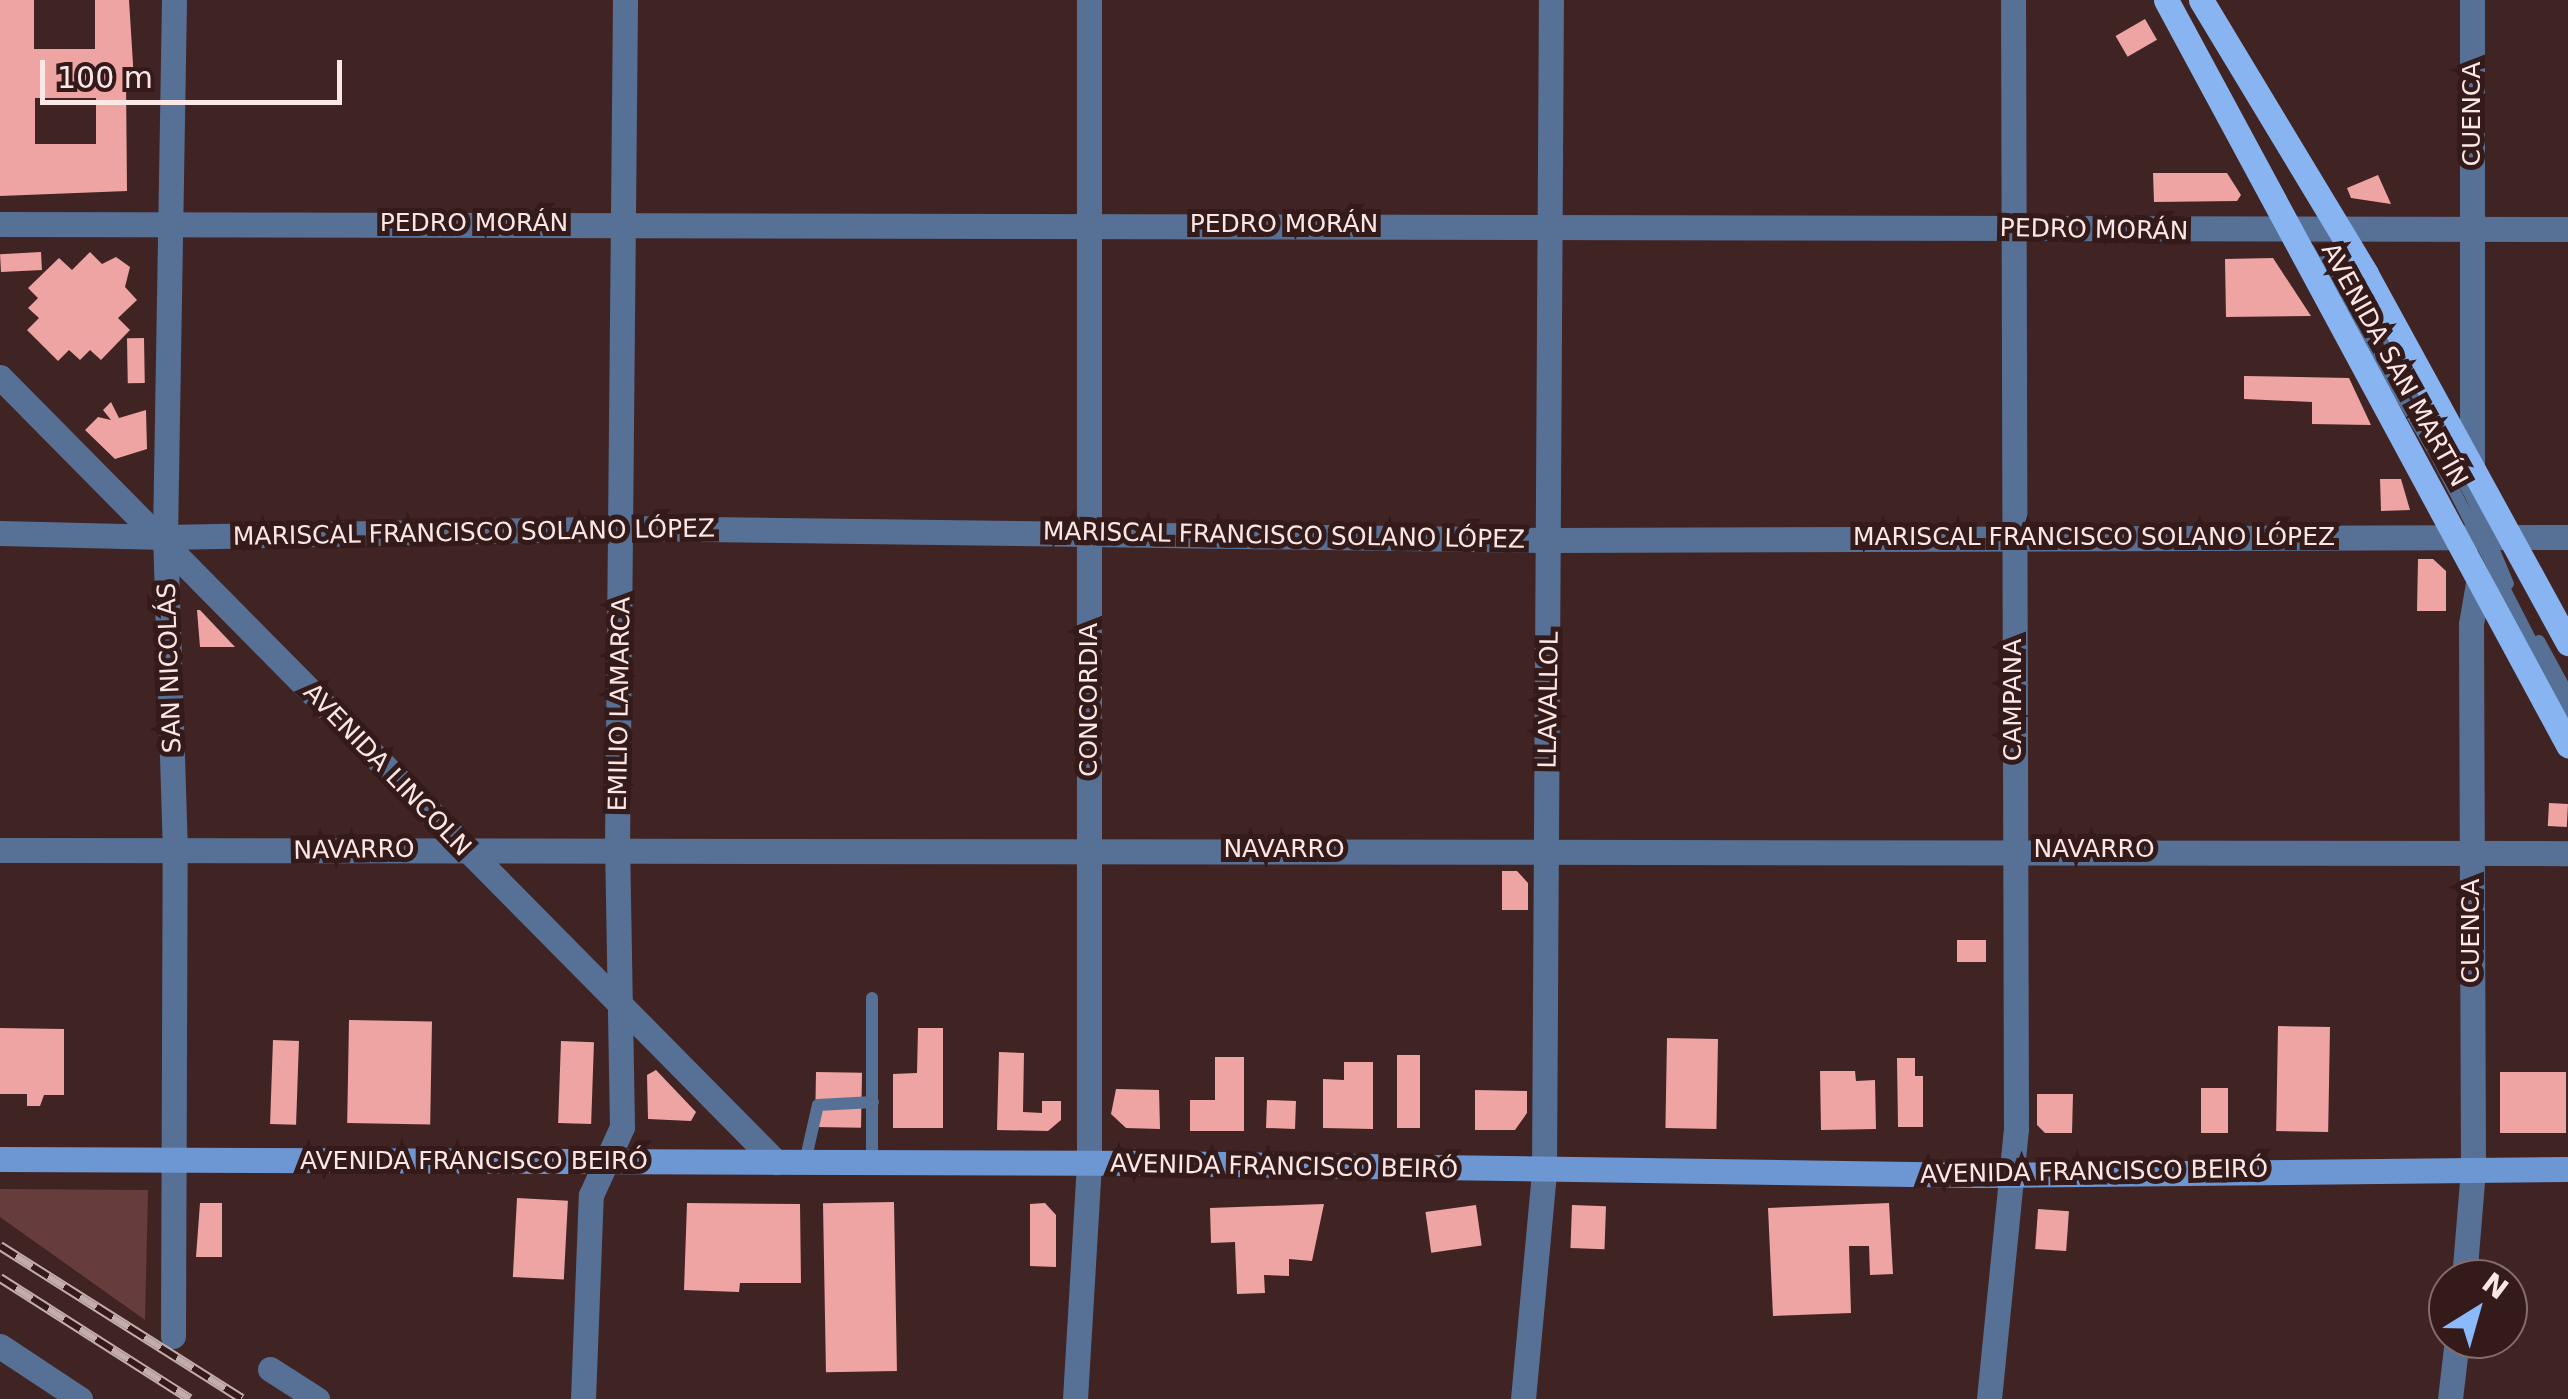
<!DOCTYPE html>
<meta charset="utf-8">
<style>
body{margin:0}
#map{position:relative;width:2568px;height:1399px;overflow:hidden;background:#402423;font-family:"DejaVu Sans",sans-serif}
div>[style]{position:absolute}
.green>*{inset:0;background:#663d3c}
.building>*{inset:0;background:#eea4a3;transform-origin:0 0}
.service>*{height:12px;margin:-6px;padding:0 6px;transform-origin:6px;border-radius:6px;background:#577196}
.minor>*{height:25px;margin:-12.5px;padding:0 12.5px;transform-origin:12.5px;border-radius:12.5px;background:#577196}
.tertiary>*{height:25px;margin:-12.5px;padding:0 12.5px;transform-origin:12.5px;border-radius:12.5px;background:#577196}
.secondary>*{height:25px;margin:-12.5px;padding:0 12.5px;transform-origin:12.5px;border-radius:12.5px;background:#6d97d3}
.primary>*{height:25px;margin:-12.5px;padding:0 12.5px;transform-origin:12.5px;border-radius:12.5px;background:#89b4f2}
.rail>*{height:10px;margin-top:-5px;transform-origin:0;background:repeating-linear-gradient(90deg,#351a1a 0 19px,#c3adac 0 38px);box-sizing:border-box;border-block:2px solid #c3adac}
span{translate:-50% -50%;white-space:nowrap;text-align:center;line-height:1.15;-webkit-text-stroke:10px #351a1a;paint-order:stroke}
.street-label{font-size:25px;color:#fbe7e6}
.north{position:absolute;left:2428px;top:1259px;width:100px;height:100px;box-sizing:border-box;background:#351a1a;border:2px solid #846c6c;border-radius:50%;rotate:37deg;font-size:28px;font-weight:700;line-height:40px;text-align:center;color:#fbe7e6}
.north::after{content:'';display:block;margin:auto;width:35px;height:45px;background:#8bbafc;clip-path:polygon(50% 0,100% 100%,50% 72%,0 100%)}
.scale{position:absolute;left:40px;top:60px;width:302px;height:45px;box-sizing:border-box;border:5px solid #fbe7e6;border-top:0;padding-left:12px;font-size:30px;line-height:35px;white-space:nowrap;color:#fbe7e6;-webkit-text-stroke:8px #351a1a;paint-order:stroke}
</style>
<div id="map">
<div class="green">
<div style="clip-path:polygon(0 1189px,148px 1190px,145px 1320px,0 1217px)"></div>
</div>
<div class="building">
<div style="clip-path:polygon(evenodd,0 0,34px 0,34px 49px,95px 49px,95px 0,129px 0,134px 80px,126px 80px,127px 191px,0 196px,0 0,35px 98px,96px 98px,96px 144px,35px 144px,35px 98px)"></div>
<div style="left:2145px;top:19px;width:24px;height:34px;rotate:60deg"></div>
<div style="clip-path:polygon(2153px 173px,2227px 173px,2241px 195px,2237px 201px,2154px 202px)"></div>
<div style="clip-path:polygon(2378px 175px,2391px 204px,2351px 198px,2347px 188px)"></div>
<div style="left:41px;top:252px;width:18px;height:41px;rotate:87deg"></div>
<div style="clip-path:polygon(90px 252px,102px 264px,116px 257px,130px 267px,125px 287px,137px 300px,118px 318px,130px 330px,101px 360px,90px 350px,80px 360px,69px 350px,58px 361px,27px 330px,39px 318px,28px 308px,38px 298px,28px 288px,59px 258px,72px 270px)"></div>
<div style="clip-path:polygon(2273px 258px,2311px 316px,2226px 317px,2225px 259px)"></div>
<div style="left:144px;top:338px;width:45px;height:17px;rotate:89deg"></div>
<div style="clip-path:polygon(2244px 376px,2349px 378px,2371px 425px,2312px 424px,2312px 402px,2244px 399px)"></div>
<div style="clip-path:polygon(111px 402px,119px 418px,146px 410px,147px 449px,115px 459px,85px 430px,98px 417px,111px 420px,103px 410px)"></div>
<div style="clip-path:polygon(2380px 479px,2401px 479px,2410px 510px,2381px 511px)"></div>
<div style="clip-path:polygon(2418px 559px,2433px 559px,2446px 571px,2446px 611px,2417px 611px)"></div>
<div style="clip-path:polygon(197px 610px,200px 610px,235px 647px,200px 647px)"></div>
<div style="left:2549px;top:803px;width:19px;height:23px;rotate:3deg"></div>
<div style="clip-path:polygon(1502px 871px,1517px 871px,1528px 883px,1528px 910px,1502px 910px)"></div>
<div style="left:1957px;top:940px;width:29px;height:22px"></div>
<div style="left:349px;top:1020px;width:83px;height:103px;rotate:1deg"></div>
<div style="left:2278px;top:1026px;width:52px;height:105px;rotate:1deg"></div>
<div style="clip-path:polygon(0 1028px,64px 1029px,64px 1095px,44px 1095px,40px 1106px,27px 1106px,27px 1094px,0 1094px)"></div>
<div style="clip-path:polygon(918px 1028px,943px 1028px,943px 1128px,893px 1128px,893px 1074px,917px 1073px)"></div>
<div style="left:1667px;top:1038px;width:51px;height:90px;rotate:1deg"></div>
<div style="left:273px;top:1040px;width:26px;height:84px;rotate:2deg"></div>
<div style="left:561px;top:1041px;width:33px;height:82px;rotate:2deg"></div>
<div style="clip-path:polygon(999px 1052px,1024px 1053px,1023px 1112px,1042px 1113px,1042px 1101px,1061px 1101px,1061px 1120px,1048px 1131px,997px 1130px)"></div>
<div style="left:1397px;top:1055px;width:23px;height:73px"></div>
<div style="clip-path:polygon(1215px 1057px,1244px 1057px,1244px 1131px,1190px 1131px,1190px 1100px,1215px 1100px)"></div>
<div style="clip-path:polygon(1897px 1058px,1915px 1058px,1915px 1076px,1923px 1076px,1923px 1127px,1898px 1127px)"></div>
<div style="clip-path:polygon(1344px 1062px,1373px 1062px,1373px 1129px,1323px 1128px,1323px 1079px,1344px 1080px)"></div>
<div style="clip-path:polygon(656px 1070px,696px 1112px,691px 1121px,648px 1119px,647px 1075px)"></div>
<div style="clip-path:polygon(1820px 1071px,1855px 1071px,1856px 1081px,1875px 1080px,1876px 1129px,1821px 1130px)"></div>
<div style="left:816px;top:1072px;width:46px;height:55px;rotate:1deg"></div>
<div style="left:2500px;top:1072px;width:66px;height:61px"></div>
<div style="left:2201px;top:1088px;width:27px;height:45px"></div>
<div style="clip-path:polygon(1116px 1089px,1159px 1090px,1160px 1129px,1126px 1128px,1111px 1114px)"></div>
<div style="clip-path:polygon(1475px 1090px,1527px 1091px,1527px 1113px,1515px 1130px,1475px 1130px)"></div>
<div style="clip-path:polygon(2037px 1094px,2073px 1094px,2072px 1133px,2045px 1133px,2037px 1125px)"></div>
<div style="left:1267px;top:1100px;width:29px;height:28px;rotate:2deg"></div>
<div style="left:517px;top:1198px;width:51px;height:79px;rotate:3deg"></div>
<div style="left:894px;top:1202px;width:169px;height:71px;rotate:89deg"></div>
<div style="clip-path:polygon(200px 1203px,222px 1203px,222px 1257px,196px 1257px)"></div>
<div style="clip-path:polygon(687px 1203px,800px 1204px,801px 1283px,740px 1283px,739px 1292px,684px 1290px)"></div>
<div style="clip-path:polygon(1045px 1203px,1056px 1215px,1056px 1267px,1030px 1266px,1030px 1204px)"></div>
<div style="clip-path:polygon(1889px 1203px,1893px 1274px,1870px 1275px,1869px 1246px,1849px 1246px,1851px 1313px,1773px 1316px,1768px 1208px)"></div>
<div style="clip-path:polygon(1324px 1204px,1312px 1261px,1289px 1259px,1289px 1276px,1264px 1275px,1265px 1293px,1237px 1294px,1235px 1242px,1211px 1243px,1210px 1208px)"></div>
<div style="left:1476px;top:1205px;width:41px;height:51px;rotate:82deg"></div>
<div style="left:1572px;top:1205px;width:34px;height:43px;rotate:2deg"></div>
<div style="left:2038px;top:1209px;width:31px;height:40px;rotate:4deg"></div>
</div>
<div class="service">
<div style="left:2315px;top:251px;width:242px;rotate:59.4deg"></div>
<div style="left:2438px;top:459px;width:285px;rotate:62.9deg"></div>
<div style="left:2345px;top:258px;width:272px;rotate:62.1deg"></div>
<div style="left:2472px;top:498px;width:93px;rotate:67.3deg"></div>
<div style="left:2539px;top:641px;width:60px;rotate:61.3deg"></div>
<div style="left:805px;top:1162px;width:58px;rotate:-77.2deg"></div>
<div style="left:818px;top:1105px;width:55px;rotate:-3.1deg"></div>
<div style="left:872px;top:1162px;width:164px;rotate:-90deg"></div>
</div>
<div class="minor">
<div style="left:2472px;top:0;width:469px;rotate:90deg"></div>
<div style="left:0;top:224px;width:2568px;rotate:0.11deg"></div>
<div style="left:0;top:533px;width:165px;rotate:1.4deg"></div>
<div style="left:165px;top:537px;width:458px;rotate:-1.1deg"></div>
<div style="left:623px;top:528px;width:928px;rotate:0.74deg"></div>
<div style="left:1551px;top:540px;width:1017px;rotate:-0.17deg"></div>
<div style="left:0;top:850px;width:2568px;rotate:0.07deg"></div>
<div style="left:2464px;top:1279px;width:110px;rotate:-85.3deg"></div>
<div style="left:2473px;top:1169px;width:545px;rotate:-90.21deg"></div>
<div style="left:2471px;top:624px;width:42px;rotate:-80.3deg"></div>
<div style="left:173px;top:1336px;width:484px;rotate:-89.8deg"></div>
<div style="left:175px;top:852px;width:315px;rotate:-91.8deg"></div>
<div style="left:165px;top:537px;width:537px;rotate:-89.04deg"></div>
<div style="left:0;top:1346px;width:96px;rotate:33.5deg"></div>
<div style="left:270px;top:1369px;width:56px;rotate:32.6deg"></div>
<div style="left:583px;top:1399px;width:204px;rotate:-87.8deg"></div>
<div style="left:591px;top:1195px;width:75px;rotate:-65.5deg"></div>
<div style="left:622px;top:1127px;width:277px;rotate:-91deg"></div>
<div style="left:617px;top:850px;width:850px;rotate:-89.46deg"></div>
<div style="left:1075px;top:1399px;width:236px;rotate:-86.6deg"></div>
<div style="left:1089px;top:1163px;width:1163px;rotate:-90deg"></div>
<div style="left:1523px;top:1399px;width:229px;rotate:-84.7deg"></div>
<div style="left:1544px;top:1171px;width:1171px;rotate:-89.66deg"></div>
<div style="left:1989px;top:1399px;width:271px;rotate:-84.3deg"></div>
<div style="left:2016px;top:1129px;width:1129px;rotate:-90.15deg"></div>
<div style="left:2450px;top:1399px;width:60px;rotate:-83.3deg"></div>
</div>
<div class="tertiary">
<div style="left:0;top:377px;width:1104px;rotate:45.33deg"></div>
</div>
<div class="secondary">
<div style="left:0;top:1159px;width:1155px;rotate:0.2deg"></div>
<div style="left:1155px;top:1163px;width:824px;rotate:0.83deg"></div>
<div style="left:1979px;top:1175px;width:589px;rotate:-0.58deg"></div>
</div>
<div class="primary">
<div style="left:2166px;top:0;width:847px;rotate:61.65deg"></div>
<div style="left:2201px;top:0;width:320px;rotate:58.9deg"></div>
<div style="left:2366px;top:274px;width:421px;rotate:61.3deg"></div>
</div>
<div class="rail">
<div style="left:0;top:1246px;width:286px;rotate:32.3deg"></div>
<div style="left:0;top:1278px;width:225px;rotate:32.5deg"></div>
</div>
<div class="street-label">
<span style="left:2472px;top:114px;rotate:-90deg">CUENCA</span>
<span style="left:474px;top:223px">PEDRO MORÁN</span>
<span style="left:1284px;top:224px">PEDRO MORÁN</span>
<span style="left:2094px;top:230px;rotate:1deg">PEDRO MORÁN</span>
<span style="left:2394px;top:365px;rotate:61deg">AVENIDA SAN MARTÍN</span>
<span style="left:474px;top:533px;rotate:-1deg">MARISCAL FRANCISCO SOLANO LÓPEZ</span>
<span style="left:1284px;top:536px;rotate:1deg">MARISCAL FRANCISCO SOLANO LÓPEZ</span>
<span style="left:2094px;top:537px">MARISCAL FRANCISCO SOLANO LÓPEZ</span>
<span style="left:170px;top:668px;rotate:-92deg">SAN NICOLÁS</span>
<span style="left:1089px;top:700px;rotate:-90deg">CONCORDIA</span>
<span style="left:1549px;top:700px;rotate:-89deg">LLAVALLOL</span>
<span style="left:2013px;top:700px;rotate:-90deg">CAMPANA</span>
<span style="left:620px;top:704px;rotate:-89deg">EMILIO LAMARCA</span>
<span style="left:387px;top:770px;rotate:46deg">AVENIDA LINCOLN</span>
<span style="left:1284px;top:849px">NAVARRO</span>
<span style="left:2094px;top:849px">NAVARRO</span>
<span style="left:354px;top:850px;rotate:-1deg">NAVARRO</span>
<span style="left:2471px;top:931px;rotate:-90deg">CUENCA</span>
<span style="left:474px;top:1161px">AVENIDA FRANCISCO BEIRÓ</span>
<span style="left:1284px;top:1167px;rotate:1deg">AVENIDA FRANCISCO BEIRÓ</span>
<span style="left:2094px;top:1172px;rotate:-1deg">AVENIDA FRANCISCO BEIRÓ</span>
</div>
<div class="north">N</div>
<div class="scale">100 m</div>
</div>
